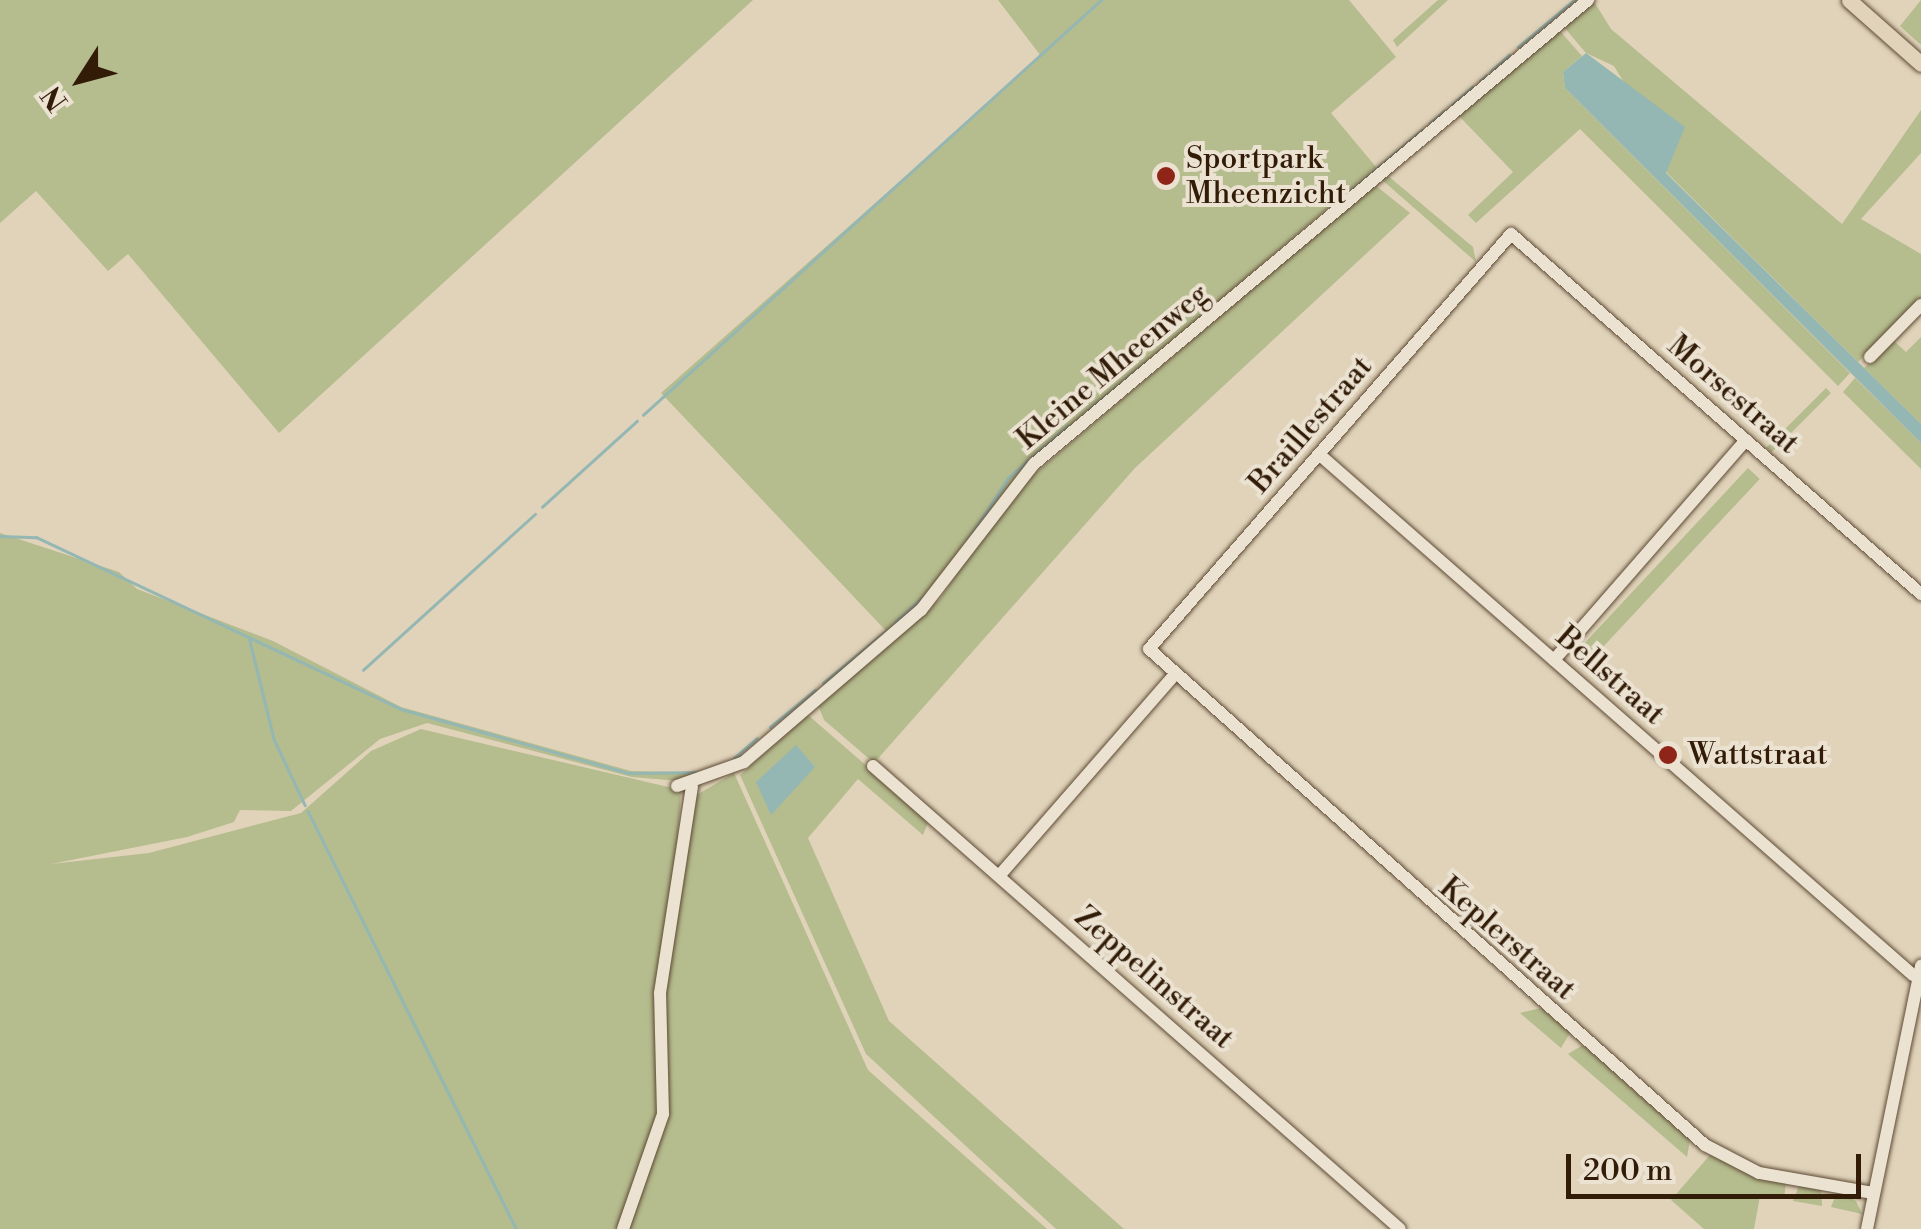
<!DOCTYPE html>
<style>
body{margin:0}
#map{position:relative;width:1921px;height:1229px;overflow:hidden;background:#e0d3ba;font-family:"Libre Bodoni",serif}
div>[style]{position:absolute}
.green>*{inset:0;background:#b5bc8e;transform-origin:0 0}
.water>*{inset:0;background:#94b7b3}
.stream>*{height:2.5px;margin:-1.25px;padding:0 1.25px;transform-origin:1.25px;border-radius:1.25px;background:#94b7b3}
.roads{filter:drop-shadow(0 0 2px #5e4a34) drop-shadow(0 0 2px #5e4a34)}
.minor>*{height:12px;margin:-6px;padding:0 6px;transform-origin:6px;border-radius:6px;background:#ebe2d2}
.major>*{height:15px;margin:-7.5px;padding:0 7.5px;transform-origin:7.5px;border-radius:7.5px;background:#e0d3ba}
.dots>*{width:28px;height:28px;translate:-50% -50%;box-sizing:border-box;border:5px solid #ebe2d2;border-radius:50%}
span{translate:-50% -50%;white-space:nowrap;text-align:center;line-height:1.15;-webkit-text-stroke:8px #ebe2d2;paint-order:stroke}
.poi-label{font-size:30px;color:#321c07}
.left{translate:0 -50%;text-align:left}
.street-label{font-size:30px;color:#321c07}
.north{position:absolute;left:30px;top:30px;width:100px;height:100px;-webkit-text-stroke:8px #ebe2d2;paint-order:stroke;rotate:234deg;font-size:28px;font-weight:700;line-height:40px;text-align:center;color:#321c07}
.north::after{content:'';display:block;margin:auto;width:35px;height:45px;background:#321c07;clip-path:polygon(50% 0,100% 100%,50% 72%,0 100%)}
.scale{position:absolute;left:1566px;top:1154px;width:295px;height:45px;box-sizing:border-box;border:5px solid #321c07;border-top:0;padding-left:12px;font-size:30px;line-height:35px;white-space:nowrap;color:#321c07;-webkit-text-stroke:8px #ebe2d2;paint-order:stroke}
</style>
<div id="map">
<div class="green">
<div style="clip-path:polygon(0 0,753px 0,279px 433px,128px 254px,108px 271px,36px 191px,0 223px)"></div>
<div style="clip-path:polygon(998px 0,1349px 0,1396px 57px,1331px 113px,1376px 167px,1031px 461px,944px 583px,889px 634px,661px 393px,1041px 56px)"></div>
<div style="clip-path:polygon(1438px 0,1448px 0,1397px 47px,1393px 40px)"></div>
<div style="clip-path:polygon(1593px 0,1611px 29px,1842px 224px,1921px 110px,1921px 153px,1861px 219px,1921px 254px,1921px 299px,1858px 362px,1666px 172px,1668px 155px,1614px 66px,1586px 53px,1563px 26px)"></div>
<div style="clip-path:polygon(1921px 0,1921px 45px,1900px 26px)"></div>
<div style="clip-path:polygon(1559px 30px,1582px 56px,1563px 72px,1565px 88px,1850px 373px,1838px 386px,1580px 129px,1476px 223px,1468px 215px,1513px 172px,1458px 115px)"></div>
<div style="clip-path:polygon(1387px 175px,1473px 247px,1476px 262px,1381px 179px)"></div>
<div style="clip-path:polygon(1375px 185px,1410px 213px,1135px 468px,874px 763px,824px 720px,818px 705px,940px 599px,1012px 493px)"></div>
<div style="clip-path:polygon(1921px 337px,1921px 424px,1864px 368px,1893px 340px,1906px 352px)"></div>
<div style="clip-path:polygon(1855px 378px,1921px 443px,1921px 469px,1843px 392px)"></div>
<div style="left:1826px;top:388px;width:7px;height:84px;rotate:45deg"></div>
<div style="left:1748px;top:468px;width:16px;height:249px;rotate:43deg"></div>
<div style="clip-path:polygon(0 533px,119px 572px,137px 589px,273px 641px,401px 707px,631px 771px,719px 773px,691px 782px,632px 777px,427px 723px,380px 739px,291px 811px,240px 810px,234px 822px,187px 837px,51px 864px,149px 853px,301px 813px,371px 751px,421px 729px,681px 790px,659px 1122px,620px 1229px,0 1229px)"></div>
<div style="clip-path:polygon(808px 715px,929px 820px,923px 835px,858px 779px,808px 838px,889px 1021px,1124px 1229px,1056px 1229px,866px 1054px,740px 775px)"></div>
<div style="clip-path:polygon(734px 773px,868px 1070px,1047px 1229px,627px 1229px,665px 1126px,662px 1007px,695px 796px)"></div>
<div style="clip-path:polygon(1541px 1008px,1570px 1033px,1561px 1048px,1520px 1013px)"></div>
<div style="clip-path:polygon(1583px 1045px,1690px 1140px,1687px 1157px,1568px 1054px)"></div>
<div style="clip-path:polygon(1710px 1155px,1786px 1183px,1784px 1199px,1760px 1196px,1754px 1229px,1704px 1229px,1671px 1200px)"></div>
<div style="clip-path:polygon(1799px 1186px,1821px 1190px,1822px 1206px,1793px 1201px)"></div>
<div style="clip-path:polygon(1837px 1192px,1856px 1201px,1862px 1214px,1831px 1207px)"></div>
</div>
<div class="water">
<div style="clip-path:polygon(1586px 53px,1685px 127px,1666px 173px,1921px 424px,1921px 443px,1565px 88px,1563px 72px)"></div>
<div style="clip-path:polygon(796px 745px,815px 767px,771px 815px,756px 782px)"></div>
</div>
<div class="stream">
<div style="left:1518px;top:47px;width:73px;rotate:-40deg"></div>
<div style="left:1491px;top:71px;width:24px;rotate:-42deg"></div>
<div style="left:1480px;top:81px;width:8px;rotate:-40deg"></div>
<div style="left:1452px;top:105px;width:27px;rotate:-42deg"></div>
<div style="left:1430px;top:123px;width:18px;rotate:-41deg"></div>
<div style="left:1350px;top:191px;width:94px;rotate:-40.3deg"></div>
<div style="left:1087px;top:411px;width:78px;rotate:-39.8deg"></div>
<div style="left:643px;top:415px;width:618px;rotate:-42.18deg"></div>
<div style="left:542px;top:507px;width:128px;rotate:-42.2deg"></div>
<div style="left:0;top:536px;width:36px;rotate:2deg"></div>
<div style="left:36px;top:537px;width:403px;rotate:25.2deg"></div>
<div style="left:401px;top:709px;width:237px;rotate:15.7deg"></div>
<div style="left:629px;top:773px;width:73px;rotate:-0.8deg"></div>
<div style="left:967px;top:541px;width:75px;rotate:-56.9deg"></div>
<div style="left:1008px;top:478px;width:79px;rotate:-41.4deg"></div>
<div style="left:895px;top:622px;width:36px;rotate:-42deg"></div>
<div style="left:249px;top:637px;width:105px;rotate:76.2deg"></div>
<div style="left:274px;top:739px;width:73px;rotate:64.8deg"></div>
<div style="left:363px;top:670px;width:232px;rotate:-42.2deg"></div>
<div style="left:823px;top:683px;width:82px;rotate:-39.5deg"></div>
<div style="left:770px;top:727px;width:58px;rotate:-39.4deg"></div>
<div style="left:734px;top:758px;width:30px;rotate:-41deg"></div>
<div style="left:308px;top:811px;width:467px;rotate:63.5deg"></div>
</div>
<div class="roads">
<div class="minor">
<div style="left:1870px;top:357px;width:73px;rotate:-45.6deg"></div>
<div style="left:1320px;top:455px;width:789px;rotate:41.25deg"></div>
<div style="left:1554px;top:660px;width:292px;rotate:-48.9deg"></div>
<div style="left:873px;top:766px;width:701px;rotate:41.3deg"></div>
<div style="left:677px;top:786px;width:71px;rotate:-19.7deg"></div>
<div style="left:744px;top:762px;width:233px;rotate:-40.7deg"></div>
<div style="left:921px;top:610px;width:185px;rotate:-52.3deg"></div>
<div style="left:1034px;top:464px;width:723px;rotate:-39.95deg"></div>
<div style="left:999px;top:876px;width:263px;rotate:-48.9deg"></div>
<div style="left:1873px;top:1193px;width:116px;rotate:-170deg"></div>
<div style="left:1759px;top:1173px;width:61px;rotate:-152.6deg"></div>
<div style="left:1705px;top:1145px;width:745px;rotate:-138.26deg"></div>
<div style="left:1149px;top:649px;width:551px;rotate:-48.9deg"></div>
<div style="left:1511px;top:234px;width:546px;rotate:41.28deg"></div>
<div style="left:623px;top:1229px;width:122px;rotate:-70.8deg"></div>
<div style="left:663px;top:1114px;width:121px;rotate:-91.4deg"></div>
<div style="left:660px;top:993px;width:209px;rotate:-81.2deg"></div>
<div style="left:1867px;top:1229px;width:269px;rotate:-78.4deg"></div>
</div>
<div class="major">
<div style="left:1849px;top:0;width:96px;rotate:41.6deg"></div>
</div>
</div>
<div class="dots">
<div style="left:1166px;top:176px;background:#8f2418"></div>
<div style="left:1668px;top:755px;background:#8f2418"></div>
</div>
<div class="poi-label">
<span class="left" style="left:1186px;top:176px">Sportpark<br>Mheenzicht</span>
<span class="left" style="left:1688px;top:755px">Wattstraat</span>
</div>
<div class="street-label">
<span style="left:1113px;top:367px;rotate:-40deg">Kleine Mheenweg</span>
<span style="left:1733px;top:395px;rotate:41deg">Morsestraat</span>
<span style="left:1311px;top:425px;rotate:-49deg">Braillestraat</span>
<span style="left:1610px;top:676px;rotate:41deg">Bellstraat</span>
<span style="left:1507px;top:939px;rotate:41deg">Keplerstraat</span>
<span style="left:1154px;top:978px;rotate:41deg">Zeppelinstraat</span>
</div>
<div class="north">N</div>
<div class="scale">200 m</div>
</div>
